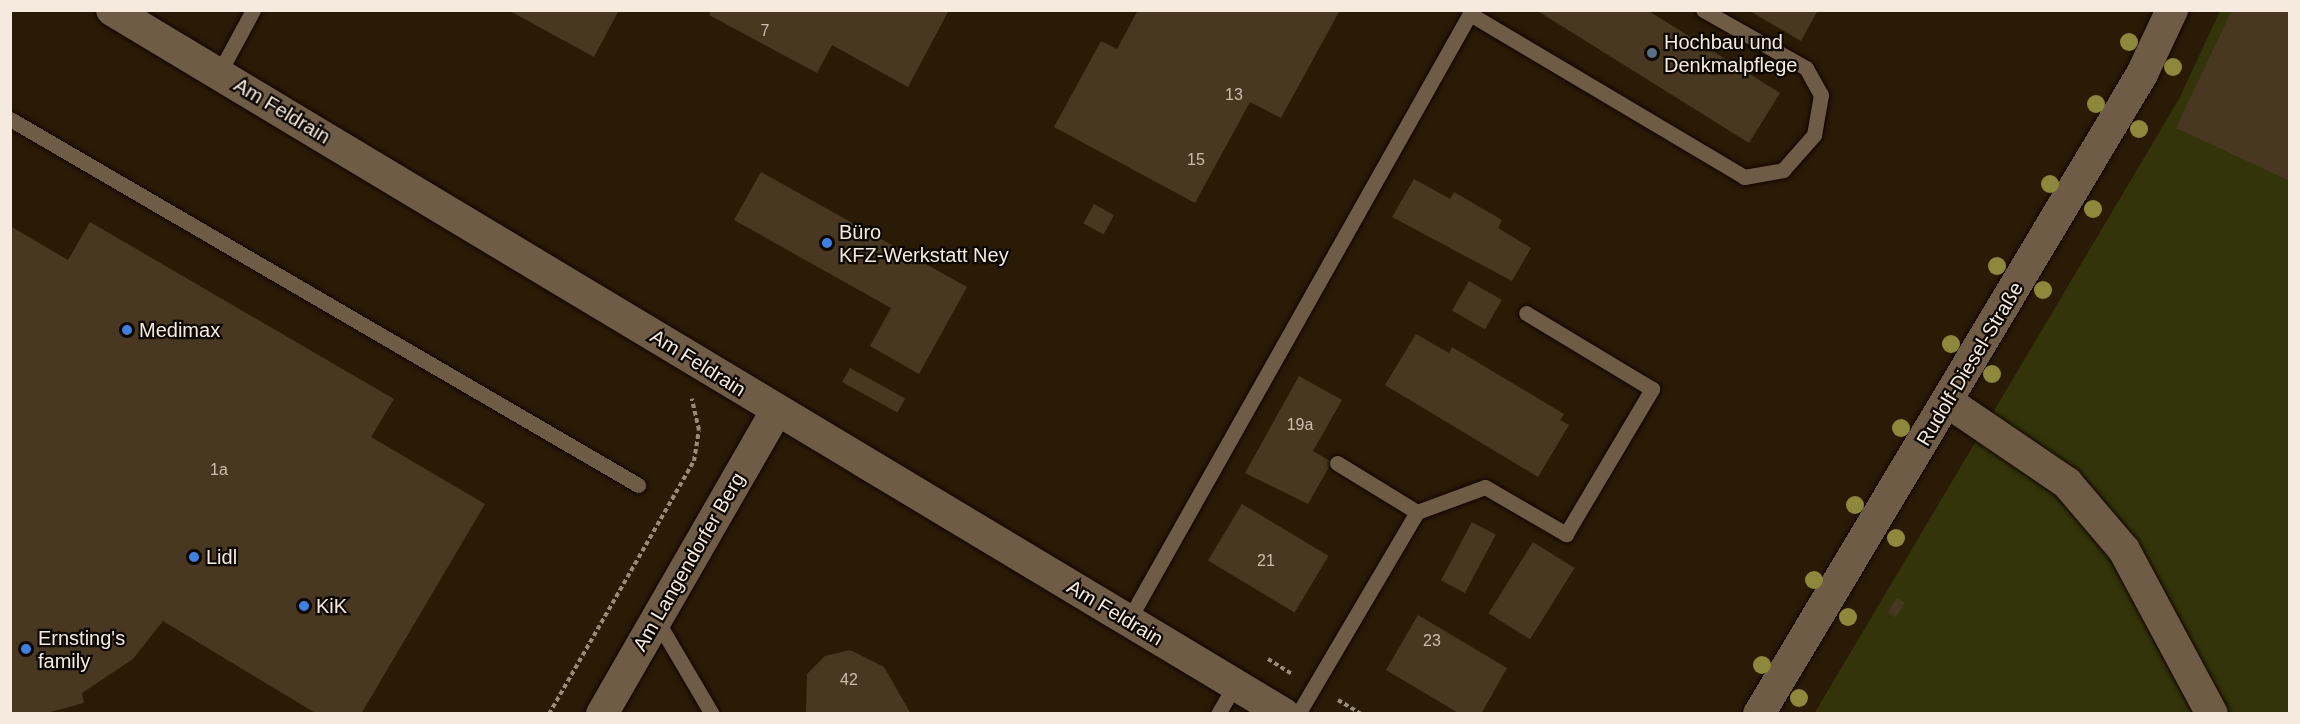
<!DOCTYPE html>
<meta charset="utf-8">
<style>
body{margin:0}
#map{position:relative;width:2300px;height:724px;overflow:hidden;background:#2a1b06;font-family:Helvetica,sans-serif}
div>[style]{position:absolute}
.green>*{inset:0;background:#33340a}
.building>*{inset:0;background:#483822;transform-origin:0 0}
.path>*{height:4px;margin-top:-2px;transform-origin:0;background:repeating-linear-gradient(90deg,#978b7a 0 4.5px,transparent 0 7.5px)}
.roads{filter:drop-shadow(0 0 2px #120500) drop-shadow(0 0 2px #120500)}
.lane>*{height:15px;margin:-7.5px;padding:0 7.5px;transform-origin:7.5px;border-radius:7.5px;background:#6f5c46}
.street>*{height:32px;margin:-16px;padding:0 16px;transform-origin:16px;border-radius:16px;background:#6f5c46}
.trees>*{width:18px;height:18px;margin:-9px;border-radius:50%;background:#8d883b}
.dots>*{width:16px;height:16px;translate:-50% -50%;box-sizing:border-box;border:3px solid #0d0702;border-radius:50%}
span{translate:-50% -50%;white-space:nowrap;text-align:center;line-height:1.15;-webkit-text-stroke:4.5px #0d0702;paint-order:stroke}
.number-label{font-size:16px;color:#cabeae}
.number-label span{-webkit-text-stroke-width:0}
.poi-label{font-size:20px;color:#f5eadd}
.left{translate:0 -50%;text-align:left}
.street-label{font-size:20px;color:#f5eadd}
.frame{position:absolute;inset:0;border:12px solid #f5eadd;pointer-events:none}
</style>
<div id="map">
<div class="green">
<div style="clip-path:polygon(2220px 11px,2289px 11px,2289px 713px,1814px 714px,2179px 99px)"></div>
</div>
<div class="building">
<div style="clip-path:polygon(508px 10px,619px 10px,594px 57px)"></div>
<div style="clip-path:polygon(711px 10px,949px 10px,908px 87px,832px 45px,817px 73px,709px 15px)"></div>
<div style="clip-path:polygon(1138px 10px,1340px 10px,1281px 118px,1250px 102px,1195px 203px,1054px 127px,1101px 41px,1117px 49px)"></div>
<div style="clip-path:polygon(1536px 10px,1647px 10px,1780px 93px,1749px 143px)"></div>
<div style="clip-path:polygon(1748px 10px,1818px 10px,1801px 41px)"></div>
<div style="clip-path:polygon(2232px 10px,2290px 10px,2290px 181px,2176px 128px)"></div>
<div style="clip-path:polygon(761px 172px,967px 287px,919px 374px,870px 346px,891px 308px,734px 220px)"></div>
<div style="clip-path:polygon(1414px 179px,1450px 199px,1454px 192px,1502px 220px,1498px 228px,1531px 248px,1512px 281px,1392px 217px)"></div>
<div style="left:1094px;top:204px;width:23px;height:22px;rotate:29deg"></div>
<div style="clip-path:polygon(90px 222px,394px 399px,371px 437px,485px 504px,361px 714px,317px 714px,163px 621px,133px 659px,82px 693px,84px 703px,43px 714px,10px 714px,10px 226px,68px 260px)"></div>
<div style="left:1469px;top:281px;width:38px;height:34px;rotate:30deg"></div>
<div style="clip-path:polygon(1416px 334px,1449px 353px,1452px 347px,1564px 414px,1560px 420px,1569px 425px,1538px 477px,1385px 385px)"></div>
<div style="left:850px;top:368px;width:63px;height:16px;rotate:29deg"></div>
<div style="clip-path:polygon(1299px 376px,1342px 400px,1313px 451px,1332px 462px,1308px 504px,1245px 473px)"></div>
<div style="left:1242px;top:504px;width:101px;height:66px;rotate:31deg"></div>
<div style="left:1472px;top:522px;width:27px;height:66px;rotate:28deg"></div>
<div style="left:1533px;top:542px;width:49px;height:84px;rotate:32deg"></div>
<div style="left:1897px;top:598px;width:9px;height:17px;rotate:32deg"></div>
<div style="clip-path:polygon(1418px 615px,1507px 668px,1481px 714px,1460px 714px,1386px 670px)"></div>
<div style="clip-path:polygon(850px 650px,884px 667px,911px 714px,806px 714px,807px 674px,825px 656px)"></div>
</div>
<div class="path">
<div style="left:1268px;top:659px;width:28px;rotate:32deg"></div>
<div style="left:1338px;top:700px;width:27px;rotate:31deg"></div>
<div style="left:549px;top:714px;width:292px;rotate:-60.2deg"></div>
<div style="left:694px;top:461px;width:31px;rotate:-81deg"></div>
<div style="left:699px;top:430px;width:32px;rotate:-103deg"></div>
</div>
<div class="roads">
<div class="lane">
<div style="left:1470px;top:14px;width:319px;rotate:30.7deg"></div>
<div style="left:1744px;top:177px;width:40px;rotate:-10deg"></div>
<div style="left:1783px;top:170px;width:47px;rotate:-48.5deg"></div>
<div style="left:1814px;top:135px;width:41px;rotate:-80.1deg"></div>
<div style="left:1821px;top:95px;width:31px;rotate:-119deg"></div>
<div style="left:1806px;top:68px;width:118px;rotate:-150.6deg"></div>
<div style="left:219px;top:73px;width:72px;rotate:-61.6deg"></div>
<div style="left:10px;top:119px;width:727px;rotate:30.23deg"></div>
<div style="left:1337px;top:463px;width:94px;rotate:31.5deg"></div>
<div style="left:1417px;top:512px;width:72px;rotate:-20.2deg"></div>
<div style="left:1485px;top:487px;width:94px;rotate:30.1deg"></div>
<div style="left:1566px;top:534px;width:169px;rotate:-59.3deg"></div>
<div style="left:1652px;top:389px;width:147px;rotate:-148.9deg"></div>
<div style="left:656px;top:619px;width:110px;rotate:59.5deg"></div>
<div style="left:1128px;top:621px;width:701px;rotate:-60.62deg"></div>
<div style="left:1218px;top:714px;width:34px;rotate:-60deg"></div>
<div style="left:1298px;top:714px;width:234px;rotate:-59.5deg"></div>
</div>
<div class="street">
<div style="left:112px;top:10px;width:1367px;rotate:30.99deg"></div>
<div style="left:1948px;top:402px;width:144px;rotate:34.2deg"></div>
<div style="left:2067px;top:483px;width:88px;rotate:49.6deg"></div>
<div style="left:2124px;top:550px;width:186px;rotate:61.8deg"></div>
<div style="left:602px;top:714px;width:349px;rotate:-60.1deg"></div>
<div style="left:1759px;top:714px;width:746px;rotate:-59.1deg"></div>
<div style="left:2142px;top:74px;width:71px;rotate:-64.9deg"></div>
</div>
</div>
<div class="trees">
<div style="left:2129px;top:42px"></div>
<div style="left:2173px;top:67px"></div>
<div style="left:2096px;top:104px"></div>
<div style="left:2139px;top:129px"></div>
<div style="left:2050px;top:184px"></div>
<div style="left:2093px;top:209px"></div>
<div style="left:1997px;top:266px"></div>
<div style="left:2043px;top:290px"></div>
<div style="left:1951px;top:344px"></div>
<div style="left:1992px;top:374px"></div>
<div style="left:1901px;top:428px"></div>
<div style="left:1855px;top:505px"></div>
<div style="left:1896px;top:538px"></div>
<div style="left:1814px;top:580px"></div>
<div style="left:1848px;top:617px"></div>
<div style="left:1762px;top:665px"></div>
<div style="left:1799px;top:698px"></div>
</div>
<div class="dots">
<div style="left:1652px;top:53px;background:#5c6f8a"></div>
<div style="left:827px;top:243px;background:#3f7fe0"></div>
<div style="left:127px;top:330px;background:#3f7fe0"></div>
<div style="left:194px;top:557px;background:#3f7fe0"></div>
<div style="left:304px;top:606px;background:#3f7fe0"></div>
<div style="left:26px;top:649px;background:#3f7fe0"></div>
</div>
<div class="number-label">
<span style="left:765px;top:31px">7</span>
<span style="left:1234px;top:95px">13</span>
<span style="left:1196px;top:160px">15</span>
<span style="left:1300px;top:425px">19a</span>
<span style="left:219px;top:470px">1a</span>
<span style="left:1266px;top:561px">21</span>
<span style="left:1432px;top:641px">23</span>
<span style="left:849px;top:680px">42</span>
</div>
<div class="poi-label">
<span class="left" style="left:1664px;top:54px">Hochbau und<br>Denkmalpflege</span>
<span class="left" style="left:839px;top:244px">Büro<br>KFZ-Werkstatt Ney</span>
<span class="left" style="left:139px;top:330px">Medimax</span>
<span class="left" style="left:206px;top:557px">Lidl</span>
<span class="left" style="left:316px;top:606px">KiK</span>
<span class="left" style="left:38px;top:650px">Ernsting's<br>family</span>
</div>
<div class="street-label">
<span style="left:282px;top:111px;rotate:31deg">Am Feldrain</span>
<span style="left:698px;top:363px;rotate:32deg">Am Feldrain</span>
<span style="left:1970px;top:364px;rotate:-59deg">Rudolf-Diesel-Straße</span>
<span style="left:689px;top:562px;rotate:-60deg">Am Langendorfer Berg</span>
<span style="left:1115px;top:613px;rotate:31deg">Am Feldrain</span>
</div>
<div class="frame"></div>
</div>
